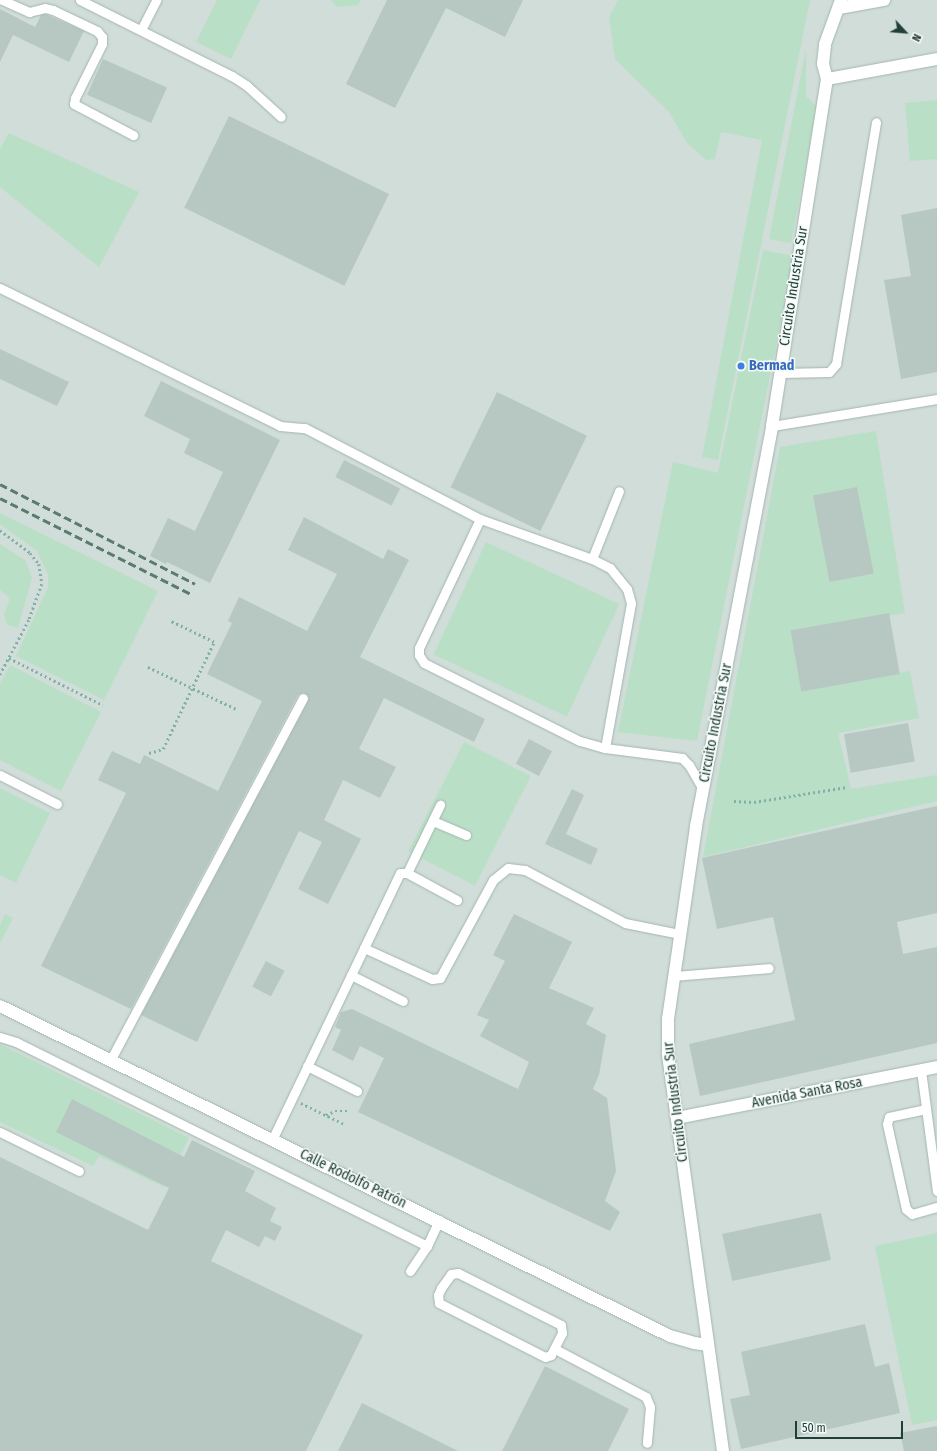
<!DOCTYPE html>
<meta charset="utf-8">
<style>
body{margin:0}
#map{position:relative;width:937px;height:1451px;overflow:hidden;background:#e2ede9;font-family:"Fira Sans Condensed",sans-serif}
div>[style]{position:absolute}
.built>*{inset:0;background:#d0ddd8;transform-origin:0 0}
.green>*{inset:0;background:#badfc7;transform-origin:0 0}
.building>*{inset:0;background:#b7c8c2;transform-origin:0 0}
.path>*{height:2.5px;margin-top:-1.25px;transform-origin:0;background:repeating-linear-gradient(90deg,#81b1a6 0 2px,transparent 0 5px)}
.roads{filter:drop-shadow(0 0 1px #a4b5b1) drop-shadow(0 0 1px #a4b5b1)}
.service>*{height:9px;margin:-4.5px;padding:0 4.5px;transform-origin:4.5px;border-radius:4.5px;background:#fff}
.minor>*{height:12px;margin:-6px;padding:0 6px;transform-origin:6px;border-radius:6px;background:#fff}
.secondary>*{height:12px;margin:-6px;padding:0 6px;transform-origin:6px;border-radius:6px;background:#fff}
.rail>*{height:3px;margin-top:-1.5px;transform-origin:0;background:repeating-linear-gradient(90deg,#5c7a74 0 8px,transparent 0 12px)}
.dots>*{width:11px;height:11px;translate:-50% -50%;box-sizing:border-box;border:2px solid #f3f9f6;border-radius:50%}
span{translate:-50% -50%;white-space:nowrap;text-align:center;line-height:1.15;-webkit-text-stroke:3px #f3f9f6;paint-order:stroke}
.street-label{font-size:14px;color:#213f39}
.shop-label{font-size:14px;color:#366cbe;font-weight:700}
.left{translate:0 -50%;text-align:left}
.north{position:absolute;left:885px;top:12px;width:40px;height:40px;-webkit-text-stroke:3px #f3f9f6;paint-order:stroke;rotate:116deg;font-size:11px;font-weight:700;line-height:16px;text-align:center;color:#213f39}
.north::after{content:'';display:block;margin:auto;width:14px;height:18px;background:#213f39;clip-path:polygon(50% 0,100% 100%,50% 72%,0 100%)}
.scale{position:absolute;left:795px;top:1421px;width:108px;height:18px;box-sizing:border-box;border:2px solid #213f39;border-top:0;padding-left:5px;font-size:12px;line-height:14px;white-space:nowrap;color:#213f39;-webkit-text-stroke:3px #f3f9f6;paint-order:stroke}
</style>
<div id="map">
<div class="built">
<div style="left:0;top:0;width:937px;height:1451px"></div>
</div>
<div class="green">
<div style="clip-path:polygon(217px 0,260px 0,231px 59px,196px 42px)"></div>
<div style="clip-path:polygon(331px 0,361px 0,358px 5px,337px 7px)"></div>
<div style="clip-path:polygon(618px 0,810px 0,718px 460px,702px 457px,762px 140px,721px 132px,715px 159px,706px 160px,687px 143px,669px 112px,615px 59px,609px 17px)"></div>
<div style="clip-path:polygon(806px 49px,806px 96px,817px 107px,791px 243px,769px 239px)"></div>
<div style="clip-path:polygon(937px 100px,937px 159px,910px 161px,905px 103px)"></div>
<div style="clip-path:polygon(9px 133px,139px 192px,99px 267px,0 187px,0 149px)"></div>
<div style="clip-path:polygon(763px 250px,794px 256px,697px 741px,618px 732px,673px 462px,718px 473px)"></div>
<div style="clip-path:polygon(876px 431px,905px 613px,794px 631px,803px 690px,910px 671px,919px 718px,838px 733px,851px 789px,937px 775px,937px 801px,703px 857px,780px 447px)"></div>
<div style="clip-path:polygon(0 513px,158px 591px,104px 700px,16px 656px,48px 587px,48px 575px,37px 551px,0 524px)"></div>
<div style="left:486px;top:542px;width:147px;height:124px;rotate:25deg"></div>
<div style="clip-path:polygon(0 544px,25px 560px,32px 578px,18px 628px,8px 625px,4px 615px,10px 598px,0 590px)"></div>
<div style="clip-path:polygon(10px 665px,101px 712px,61px 791px,0 760px,0 684px)"></div>
<div style="left:464px;top:742px;width:75px;height:123px;rotate:27deg"></div>
<div style="clip-path:polygon(0 788px,50px 813px,16px 883px,0 875px)"></div>
<div style="clip-path:polygon(5px 914px,13px 918px,0 943px,0 925px)"></div>
<div style="clip-path:polygon(0 1044px,189px 1138px,164px 1187px,99px 1156px,93px 1166px,0 1122px)"></div>
<div style="clip-path:polygon(937px 1233px,937px 1420px,912px 1425px,875px 1246px)"></div>
</div>
<div class="building">
<div style="clip-path:polygon(387px 0,523px 0,505px 37px,446px 8px,395px 108px,346px 84px)"></div>
<div style="clip-path:polygon(0 9px,35px 27px,41px 15px,45px 14px,84px 31px,69px 62px,13px 35px,0 62px)"></div>
<div style="left:103px;top:59px;width:70px;height:39px;rotate:24deg"></div>
<div style="left:229px;top:116px;width:178px;height:102px;rotate:26deg"></div>
<div style="clip-path:polygon(937px 208px,937px 372px,901px 379px,884px 280px,911px 276px,901px 215px)"></div>
<div style="clip-path:polygon(0 349px,69px 382px,57px 406px,0 379px)"></div>
<div style="clip-path:polygon(161px 381px,280px 440px,210px 583px,167px 562px,166px 564px,150px 556px,168px 518px,195px 531px,223px 472px,184px 453px,190px 439px,144px 416px)"></div>
<div style="left:497px;top:392px;width:100px;height:106px;rotate:26deg"></div>
<div style="left:344px;top:460px;width:63px;height:19px;rotate:27deg"></div>
<div style="left:857px;top:487px;width:88px;height:45px;rotate:79deg"></div>
<div style="clip-path:polygon(304px 517px,383px 559px,388px 549px,409px 560px,360px 657px,485px 719px,474px 742px,384px 698px,359px 749px,396px 767px,380px 798px,343px 780px,324px 820px,361px 839px,328px 904px,298px 889px,322px 842px,299px 831px,197px 1042px,141px 1015px,308px 701px,305px 693px,298px 695px,131px 1009px,41px 966px,126px 793px,98px 780px,112px 751px,140px 764px,144px 755px,218px 791px,262px 701px,207px 674px,232px 623px,228px 621px,239px 597px,307px 631px,337px 574px,288px 550px)"></div>
<div style="left:889px;top:613px;width:62px;height:100px;rotate:80deg"></div>
<div style="left:908px;top:723px;width:39px;height:65px;rotate:80deg"></div>
<div style="left:529px;top:739px;width:26px;height:28px;rotate:28deg"></div>
<div style="clip-path:polygon(572px 789px,584px 795px,566px 834px,598px 849px,591px 865px,545px 844px)"></div>
<div style="clip-path:polygon(937px 806px,937px 913px,897px 922px,903px 954px,937px 947px,937px 1043px,700px 1096px,689px 1044px,795px 1020px,773px 917px,717px 929px,702px 858px)"></div>
<div style="clip-path:polygon(514px 914px,572px 942px,549px 988px,594px 1008px,586px 1024px,606px 1035px,599px 1075px,593px 1089px,607px 1098px,616px 1171px,605px 1201px,620px 1212px,610px 1231px,358px 1112px,384px 1058px,360px 1046px,353px 1061px,332px 1050px,341px 1030px,335px 1027px,341px 1012px,352px 1009px,518px 1089px,529px 1062px,480px 1036px,489px 1020px,477px 1015px,505px 961px,493px 955px)"></div>
<div style="left:266px;top:961px;width:21px;height:29px;rotate:28deg"></div>
<div style="clip-path:polygon(72px 1099px,184px 1157px,192px 1140px,255px 1171px,245px 1191px,276px 1208px,270px 1221px,282px 1227px,275px 1241px,265px 1236px,259px 1247px,226px 1230px,211px 1261px,363px 1335px,306px 1451px,0 1451px,0 1157px,148px 1230px,169px 1188px,56px 1132px)"></div>
<div style="left:821px;top:1213px;width:48px;height:101px;rotate:78deg"></div>
<div style="clip-path:polygon(865px 1324px,875px 1367px,889px 1363px,900px 1413px,741px 1449px,730px 1399px,750px 1395px,741px 1352px)"></div>
<div style="clip-path:polygon(545px 1366px,629px 1409px,608px 1451px,502px 1451px)"></div>
<div style="clip-path:polygon(362px 1403px,458px 1451px,338px 1451px)"></div>
<div style="clip-path:polygon(937px 1426px,937px 1451px,904px 1451px,900px 1433px)"></div>
</div>
<div class="path">
<div style="left:0;top:530px;width:38px;rotate:37deg"></div>
<div style="left:30px;top:553px;width:14px;rotate:51deg"></div>
<div style="left:39px;top:564px;width:20px;rotate:81deg"></div>
<div style="left:42px;top:584px;width:38px;rotate:110deg"></div>
<div style="left:29px;top:620px;width:62px;rotate:117.8deg"></div>
<div style="left:9px;top:658px;width:105px;rotate:26.6deg"></div>
<div style="left:148px;top:667px;width:98px;rotate:25.5deg"></div>
<div style="left:149px;top:753px;width:15px;rotate:-16deg"></div>
<div style="left:163px;top:749px;width:119px;rotate:-64.5deg"></div>
<div style="left:214px;top:642px;width:49px;rotate:-154.5deg"></div>
<div style="left:734px;top:801px;width:20px;rotate:3deg"></div>
<div style="left:754px;top:802px;width:94px;rotate:-9.2deg"></div>
<div style="left:301px;top:1103px;width:48px;rotate:26deg"></div>
<div style="left:326px;top:1115px;width:10px;rotate:-24deg"></div>
<div style="left:335px;top:1111px;width:13px"></div>
</div>
<div class="roads">
<div class="service">
<div style="left:2px;top:0;width:30px;rotate:24deg"></div>
<div style="left:29px;top:12px;width:16px;rotate:-14deg"></div>
<div style="left:45px;top:8px;width:8px;rotate:14deg"></div>
<div style="left:53px;top:10px;width:49px;rotate:25.5deg"></div>
<div style="left:97px;top:31px;width:8px;rotate:50deg"></div>
<div style="left:102px;top:37px;width:7px;rotate:90deg"></div>
<div style="left:102px;top:44px;width:60px;rotate:116.6deg"></div>
<div style="left:75px;top:98px;width:6px;rotate:99deg"></div>
<div style="left:74px;top:104px;width:67px;rotate:27.7deg"></div>
<div style="left:80px;top:0;width:170px;rotate:26.6deg"></div>
<div style="left:232px;top:76px;width:17px;rotate:33deg"></div>
<div style="left:246px;top:85px;width:47px;rotate:42.4deg"></div>
<div style="left:141px;top:30px;width:34px;rotate:-63deg"></div>
<div style="left:0;top:288px;width:312px;rotate:26.2deg"></div>
<div style="left:280px;top:426px;width:25px;rotate:5deg"></div>
<div style="left:305px;top:428px;width:197px;rotate:27.5deg"></div>
<div style="left:780px;top:373px;width:49px;rotate:-1.2deg"></div>
<div style="left:829px;top:372px;width:11px;rotate:-49deg"></div>
<div style="left:836px;top:364px;width:245px;rotate:-80.6deg"></div>
<div style="left:772px;top:426px;width:167px;rotate:-9.3deg"></div>
<div style="left:592px;top:559px;width:73px;rotate:-68.3deg"></div>
<div style="left:605px;top:748px;width:147px;rotate:-79.8deg"></div>
<div style="left:631px;top:603px;width:15px;rotate:-106deg"></div>
<div style="left:627px;top:589px;width:27px;rotate:-129deg"></div>
<div style="left:610px;top:568px;width:20px;rotate:-153deg"></div>
<div style="left:592px;top:559px;width:119px;rotate:-160.3deg"></div>
<div style="left:480px;top:519px;width:143px;rotate:115.3deg"></div>
<div style="left:419px;top:648px;width:7px;rotate:90deg"></div>
<div style="left:419px;top:655px;width:9px;rotate:58deg"></div>
<div style="left:424px;top:663px;width:174px;rotate:26.6deg"></div>
<div style="left:580px;top:741px;width:26px;rotate:16deg"></div>
<div style="left:605px;top:748px;width:78px;rotate:7.4deg"></div>
<div style="left:682px;top:758px;width:10px;rotate:45deg"></div>
<div style="left:689px;top:765px;width:28px;rotate:60deg"></div>
<div style="left:0;top:775px;width:64px;rotate:27deg"></div>
<div style="left:433px;top:821px;width:36px;rotate:23deg"></div>
<div style="left:407px;top:873px;width:76px;rotate:-64.1deg"></div>
<div style="left:364px;top:948px;width:83px;rotate:-64.4deg"></div>
<div style="left:400px;top:873px;width:7px"></div>
<div style="left:407px;top:873px;width:57px;rotate:28.4deg"></div>
<div style="left:351px;top:975px;width:58px;rotate:26.6deg"></div>
<div style="left:674px;top:976px;width:95px;rotate:-4.8deg"></div>
<div style="left:0;top:1037px;width:17px;rotate:17deg"></div>
<div style="left:16px;top:1042px;width:459px;rotate:26.4deg"></div>
<div style="left:110px;top:1061px;width:411px;rotate:-62deg"></div>
<div style="left:307px;top:1066px;width:56px;rotate:26.6deg"></div>
<div style="left:921px;top:1070px;width:122px;rotate:82.5deg"></div>
<div style="left:926px;top:1109px;width:38px;rotate:168deg"></div>
<div style="left:889px;top:1117px;width:7px;rotate:106deg"></div>
<div style="left:887px;top:1124px;width:87px;rotate:77.4deg"></div>
<div style="left:906px;top:1209px;width:8px;rotate:40deg"></div>
<div style="left:912px;top:1214px;width:26px;rotate:-16deg"></div>
<div style="left:0;top:1132px;width:88px;rotate:26.3deg"></div>
<div style="left:272px;top:1140px;width:213px;rotate:-64.4deg"></div>
<div style="left:364px;top:948px;width:75px;rotate:24.5deg"></div>
<div style="left:432px;top:979px;width:8px;rotate:-7deg"></div>
<div style="left:440px;top:978px;width:111px;rotate:-61.6deg"></div>
<div style="left:493px;top:880px;width:19px;rotate:-39deg"></div>
<div style="left:508px;top:868px;width:17px;rotate:7deg"></div>
<div style="left:525px;top:870px;width:113px;rotate:27.9deg"></div>
<div style="left:625px;top:923px;width:55px;rotate:11.5deg"></div>
<div style="left:410px;top:1271px;width:30px;rotate:-56deg"></div>
<div style="left:427px;top:1246px;width:29px;rotate:-65deg"></div>
<div style="left:458px;top:1273px;width:115px;rotate:26.8deg"></div>
<div style="left:561px;top:1325px;width:8px;rotate:83deg"></div>
<div style="left:562px;top:1333px;width:25px;rotate:117deg"></div>
<div style="left:551px;top:1355px;width:6px;rotate:162deg"></div>
<div style="left:545px;top:1357px;width:119px;rotate:-153deg"></div>
<div style="left:439px;top:1303px;width:8px;rotate:-97deg"></div>
<div style="left:438px;top:1295px;width:8px;rotate:-67deg"></div>
<div style="left:441px;top:1288px;width:17px;rotate:-54deg"></div>
<div style="left:451px;top:1274px;width:7px;rotate:-8deg"></div>
<div style="left:555px;top:1349px;width:103px;rotate:27.8deg"></div>
<div style="left:646px;top:1397px;width:11px;rotate:68deg"></div>
<div style="left:650px;top:1407px;width:36px;rotate:95deg"></div>
</div>
<div class="minor">
<div style="left:0;top:1006px;width:747px;rotate:26.22deg"></div>
<div style="left:670px;top:1336px;width:25px;rotate:16deg"></div>
<div style="left:694px;top:1343px;width:14px;rotate:8deg"></div>
<div style="left:677px;top:1118px;width:265px;rotate:-11.1deg"></div>
</div>
<div class="secondary">
<div style="left:839px;top:8px;width:46px;rotate:-10.1deg"></div>
<div style="left:827px;top:79px;width:112px;rotate:-10.3deg"></div>
<div style="left:723px;top:1451px;width:402px;rotate:-97.9deg"></div>
<div style="left:668px;top:1053px;width:34px;rotate:-90deg"></div>
<div style="left:668px;top:1019px;width:195px;rotate:-81.7deg"></div>
<div style="left:696px;top:826px;width:407px;rotate:-79.2deg"></div>
<div style="left:772px;top:426px;width:351px;rotate:-81deg"></div>
<div style="left:827px;top:79px;width:16px;rotate:-105deg"></div>
<div style="left:823px;top:64px;width:20px;rotate:-84deg"></div>
<div style="left:825px;top:44px;width:47px;rotate:-70deg"></div>
</div>
</div>
<div class="rail">
<div style="left:0;top:484px;width:219px;rotate:27.1deg"></div>
<div style="left:0;top:498px;width:214px;rotate:26.7deg"></div>
</div>
<div class="dots">
<div style="left:741px;top:366px;background:#3f7fe0"></div>
</div>
<div class="street-label">
<span style="left:794px;top:286px;rotate:-81deg">Circuito Industria Sur</span>
<span style="left:716px;top:723px;rotate:-79deg">Circuito Industria Sur</span>
<span style="left:807px;top:1093px;rotate:-11deg">Avenida Santa Rosa</span>
<span style="left:676px;top:1102px;rotate:-97deg">Circuito Industria Sur</span>
<span style="left:353px;top:1179px;rotate:26deg">Calle Rodolfo Patrón</span>
</div>
<div class="shop-label">
<span class="left" style="left:749px;top:366px">Bermad</span>
</div>
<div class="north">N</div>
<div class="scale">50 m</div>
</div>
